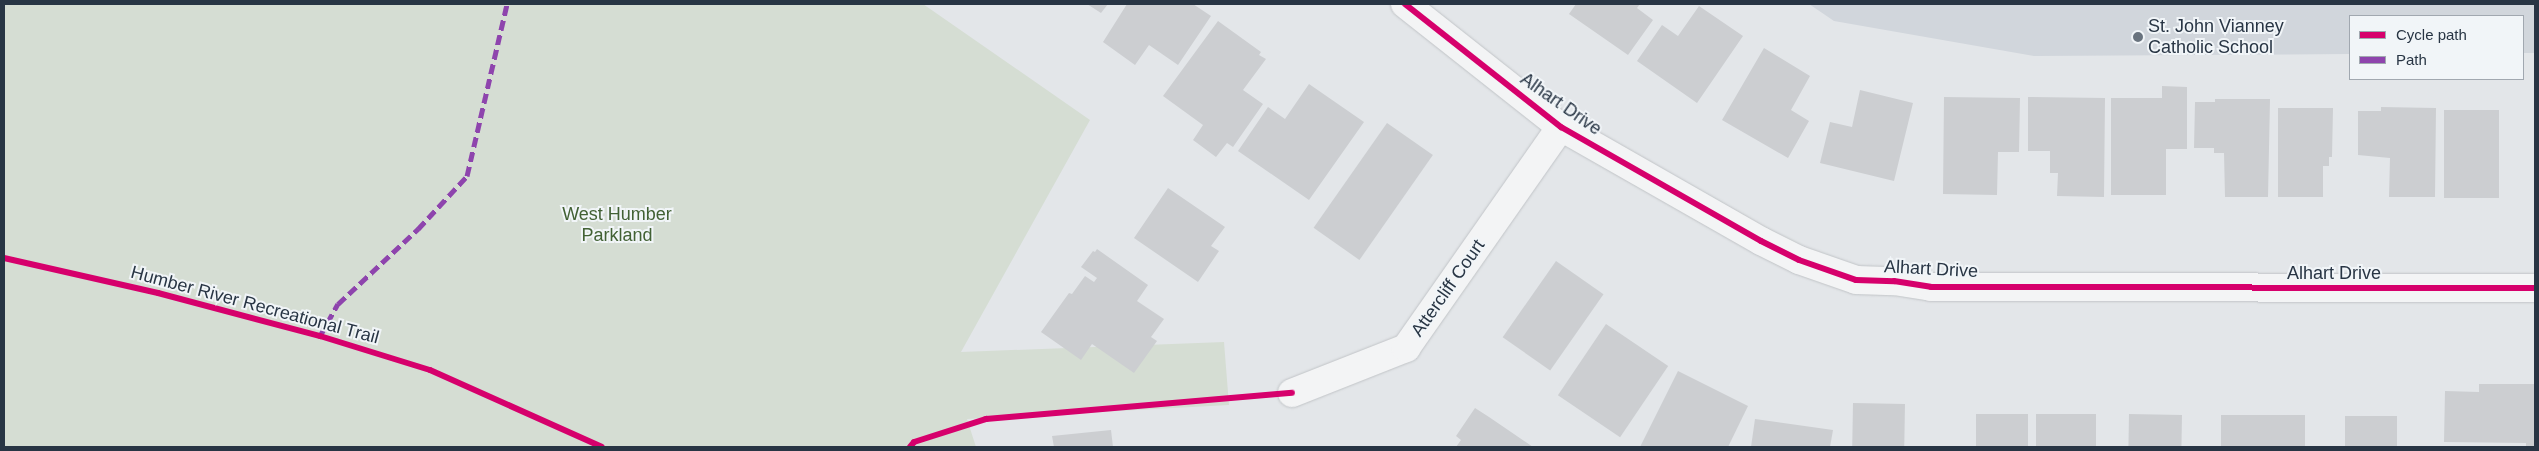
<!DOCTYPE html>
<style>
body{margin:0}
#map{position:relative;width:2539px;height:451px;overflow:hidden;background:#e3e6e9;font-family:Arial,sans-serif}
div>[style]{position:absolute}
.built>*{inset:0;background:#d1d6dc}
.green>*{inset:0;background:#d5ddd3}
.building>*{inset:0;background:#ccced1;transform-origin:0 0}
.roads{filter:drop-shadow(0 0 1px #c1c4c7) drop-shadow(0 0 1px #c1c4c7)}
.minor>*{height:28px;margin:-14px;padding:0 14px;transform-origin:14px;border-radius:14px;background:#f3f4f5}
.quiet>*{height:5px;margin-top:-2.5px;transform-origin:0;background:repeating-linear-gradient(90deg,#8e44ad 0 10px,transparent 0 15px)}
.cycleway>*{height:6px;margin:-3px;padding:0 3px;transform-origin:3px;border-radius:3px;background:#d6006c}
.dots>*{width:14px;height:14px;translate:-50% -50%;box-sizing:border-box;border:2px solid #f1f5f8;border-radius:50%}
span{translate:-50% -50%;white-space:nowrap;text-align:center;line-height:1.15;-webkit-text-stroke:4px #f1f5f8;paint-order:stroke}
.poi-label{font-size:18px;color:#283544}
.left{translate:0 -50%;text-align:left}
.street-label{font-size:18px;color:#283544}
.park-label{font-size:18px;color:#426134}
.frame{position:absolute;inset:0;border:5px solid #283544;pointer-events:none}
.legend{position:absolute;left:2349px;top:15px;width:175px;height:65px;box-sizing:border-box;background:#f1f5f8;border:1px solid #a1a8b0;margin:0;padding:6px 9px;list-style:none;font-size:15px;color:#283544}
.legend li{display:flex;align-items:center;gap:10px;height:25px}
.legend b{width:25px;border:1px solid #a1a8b0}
</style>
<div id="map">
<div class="built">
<div style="clip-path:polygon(1809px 4px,2535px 4px,2535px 53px,2523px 53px,2523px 16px,2350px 16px,2350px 54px,2034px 56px,1834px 21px)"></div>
</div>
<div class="green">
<div style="clip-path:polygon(4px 4px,923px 4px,1090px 120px,961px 352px,1224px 342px,1229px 405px,967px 419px,976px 447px,4px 447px)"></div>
</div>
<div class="building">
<div style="clip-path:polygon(1087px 4px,1108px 4px,1101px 13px)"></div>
<div style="clip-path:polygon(1127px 4px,1193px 4px,1211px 16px,1178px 65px,1149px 45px,1135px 65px,1103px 42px)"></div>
<div style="clip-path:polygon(1576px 4px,1640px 4px,1637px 8px,1653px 20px,1628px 55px,1569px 14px)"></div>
<div style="clip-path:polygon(1699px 6px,1743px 36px,1697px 103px,1637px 61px,1662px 25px,1678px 36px)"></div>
<div style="clip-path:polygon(1218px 21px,1261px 52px,1259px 55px,1266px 59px,1243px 90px,1263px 104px,1233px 147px,1227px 143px,1216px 157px,1193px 140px,1203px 125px,1163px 96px)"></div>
<div style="clip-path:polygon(1764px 48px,1810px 76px,1791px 110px,1809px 121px,1788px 158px,1722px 120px)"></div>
<div style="clip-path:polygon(1309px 84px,1364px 122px,1309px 200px,1238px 151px,1268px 107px,1285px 119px)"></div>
<div style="clip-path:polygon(2162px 86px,2187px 87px,2187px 149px,2166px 149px,2166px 195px,2111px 195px,2111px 98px,2162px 98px)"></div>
<div style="clip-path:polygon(1860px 90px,1913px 103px,1894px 181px,1820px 163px,1830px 122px,1852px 127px)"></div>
<div style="clip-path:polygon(1944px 97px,2020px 98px,2019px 152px,1998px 152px,1997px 195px,1943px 194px)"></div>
<div style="clip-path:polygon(2028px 97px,2105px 98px,2104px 197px,2057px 196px,2058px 173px,2050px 173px,2050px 151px,2028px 151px)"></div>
<div style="clip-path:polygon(2215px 99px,2270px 99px,2268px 197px,2225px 197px,2224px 153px,2214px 153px,2214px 148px,2194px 148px,2195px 102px,2215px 102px)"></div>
<div style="clip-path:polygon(2381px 107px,2436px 108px,2435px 197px,2389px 197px,2390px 158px,2358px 155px,2358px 111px,2381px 111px)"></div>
<div style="clip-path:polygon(2278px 108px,2333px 108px,2332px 157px,2329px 157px,2329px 166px,2323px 166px,2323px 197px,2278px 197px)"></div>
<div style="left:2444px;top:110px;width:55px;height:88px"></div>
<div style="left:1387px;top:123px;width:56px;height:128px;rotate:35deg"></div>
<div style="clip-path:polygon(1168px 188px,1225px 227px,1211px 246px,1219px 251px,1198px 282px,1134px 238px)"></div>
<div style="clip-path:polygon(1097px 249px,1148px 285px,1137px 301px,1164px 319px,1151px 337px,1157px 341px,1134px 373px,1092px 344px,1081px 360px,1041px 332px,1069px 293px,1072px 294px,1085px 276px,1094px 282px,1097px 278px,1081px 267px,1093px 251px,1095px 252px)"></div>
<div style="left:1556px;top:261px;width:58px;height:93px;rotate:35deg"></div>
<div style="left:1606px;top:324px;width:75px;height:86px;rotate:34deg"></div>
<div style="clip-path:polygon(1678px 371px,1748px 406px,1728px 447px,1640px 447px)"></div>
<div style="clip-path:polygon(2479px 384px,2535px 384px,2535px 447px,2526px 447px,2526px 443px,2444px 442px,2445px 391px,2479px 392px)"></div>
<div style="left:1853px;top:403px;width:52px;height:44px;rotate:1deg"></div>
<div style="clip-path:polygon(1475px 408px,1489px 417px,1533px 447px,1456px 447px,1461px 440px,1456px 436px)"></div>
<div style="left:1976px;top:414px;width:52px;height:33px"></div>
<div style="left:2036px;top:414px;width:60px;height:33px"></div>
<div style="left:2129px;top:414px;width:53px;height:33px;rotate:1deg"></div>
<div style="left:2221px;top:415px;width:84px;height:32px"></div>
<div style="left:2345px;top:416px;width:52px;height:31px"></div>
<div style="clip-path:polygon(1755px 419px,1833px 430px,1830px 447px,1751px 447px)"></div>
<div style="clip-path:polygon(1111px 430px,1113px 447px,1054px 447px,1052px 436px)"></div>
</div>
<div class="roads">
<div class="minor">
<div style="left:1405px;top:4px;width:199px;rotate:38.3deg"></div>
<div style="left:1561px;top:127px;width:230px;rotate:29.7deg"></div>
<div style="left:1761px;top:241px;width:42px;rotate:26.6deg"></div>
<div style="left:1799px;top:260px;width:60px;rotate:19.3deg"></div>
<div style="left:1856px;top:280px;width:38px;rotate:2deg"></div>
<div style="left:1894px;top:281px;width:37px;rotate:9deg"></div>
<div style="left:1931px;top:287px;width:604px;rotate:0.09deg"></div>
<div style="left:1292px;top:393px;width:123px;rotate:-21.5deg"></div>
<div style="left:1406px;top:348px;width:270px;rotate:-55deg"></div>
</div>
</div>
<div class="quiet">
<div style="left:320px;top:336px;width:37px;rotate:-61deg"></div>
<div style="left:338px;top:304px;width:110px;rotate:-43.2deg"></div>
<div style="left:418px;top:229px;width:72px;rotate:-47.2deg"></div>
<div style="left:467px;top:176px;width:177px;rotate:-76.9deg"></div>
</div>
<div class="cycleway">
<div style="left:1405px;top:4px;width:199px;rotate:38.3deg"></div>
<div style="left:1561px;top:127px;width:230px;rotate:29.7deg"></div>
<div style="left:1761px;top:241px;width:42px;rotate:26.6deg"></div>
<div style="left:1799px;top:260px;width:60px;rotate:19.3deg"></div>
<div style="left:1856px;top:280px;width:38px;rotate:2deg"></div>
<div style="left:1894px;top:281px;width:37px;rotate:9deg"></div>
<div style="left:1931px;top:287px;width:604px;rotate:0.09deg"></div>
<div style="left:4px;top:258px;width:158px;rotate:12.8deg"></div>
<div style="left:158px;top:293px;width:168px;rotate:14.9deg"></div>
<div style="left:320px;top:336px;width:115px;rotate:17.2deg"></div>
<div style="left:430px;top:370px;width:188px;rotate:24.1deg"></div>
<div style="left:910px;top:447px;width:6px;rotate:-51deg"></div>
<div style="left:914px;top:442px;width:76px;rotate:-17.7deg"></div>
<div style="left:986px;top:419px;width:307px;rotate:-4.9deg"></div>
</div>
<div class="dots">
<div style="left:2138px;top:37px;background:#69737e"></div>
</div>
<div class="poi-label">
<span class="left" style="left:2148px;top:37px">St. John Vianney<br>Catholic School</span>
</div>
<div class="street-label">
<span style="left:1561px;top:104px;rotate:35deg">Alhart Drive</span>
<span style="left:1931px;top:269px;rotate:3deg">Alhart Drive</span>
<span style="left:2334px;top:273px">Alhart Drive</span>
<span style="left:1448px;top:288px;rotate:-55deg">Attercliff Court</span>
<span style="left:255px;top:305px;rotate:15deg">Humber River Recreational Trail</span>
</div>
<div class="park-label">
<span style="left:617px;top:225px">West Humber<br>Parkland</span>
</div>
<div class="frame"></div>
<ul class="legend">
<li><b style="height:6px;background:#d6006c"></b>Cycle path</li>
<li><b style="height:6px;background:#8e44ad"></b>Path</li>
</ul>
</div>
